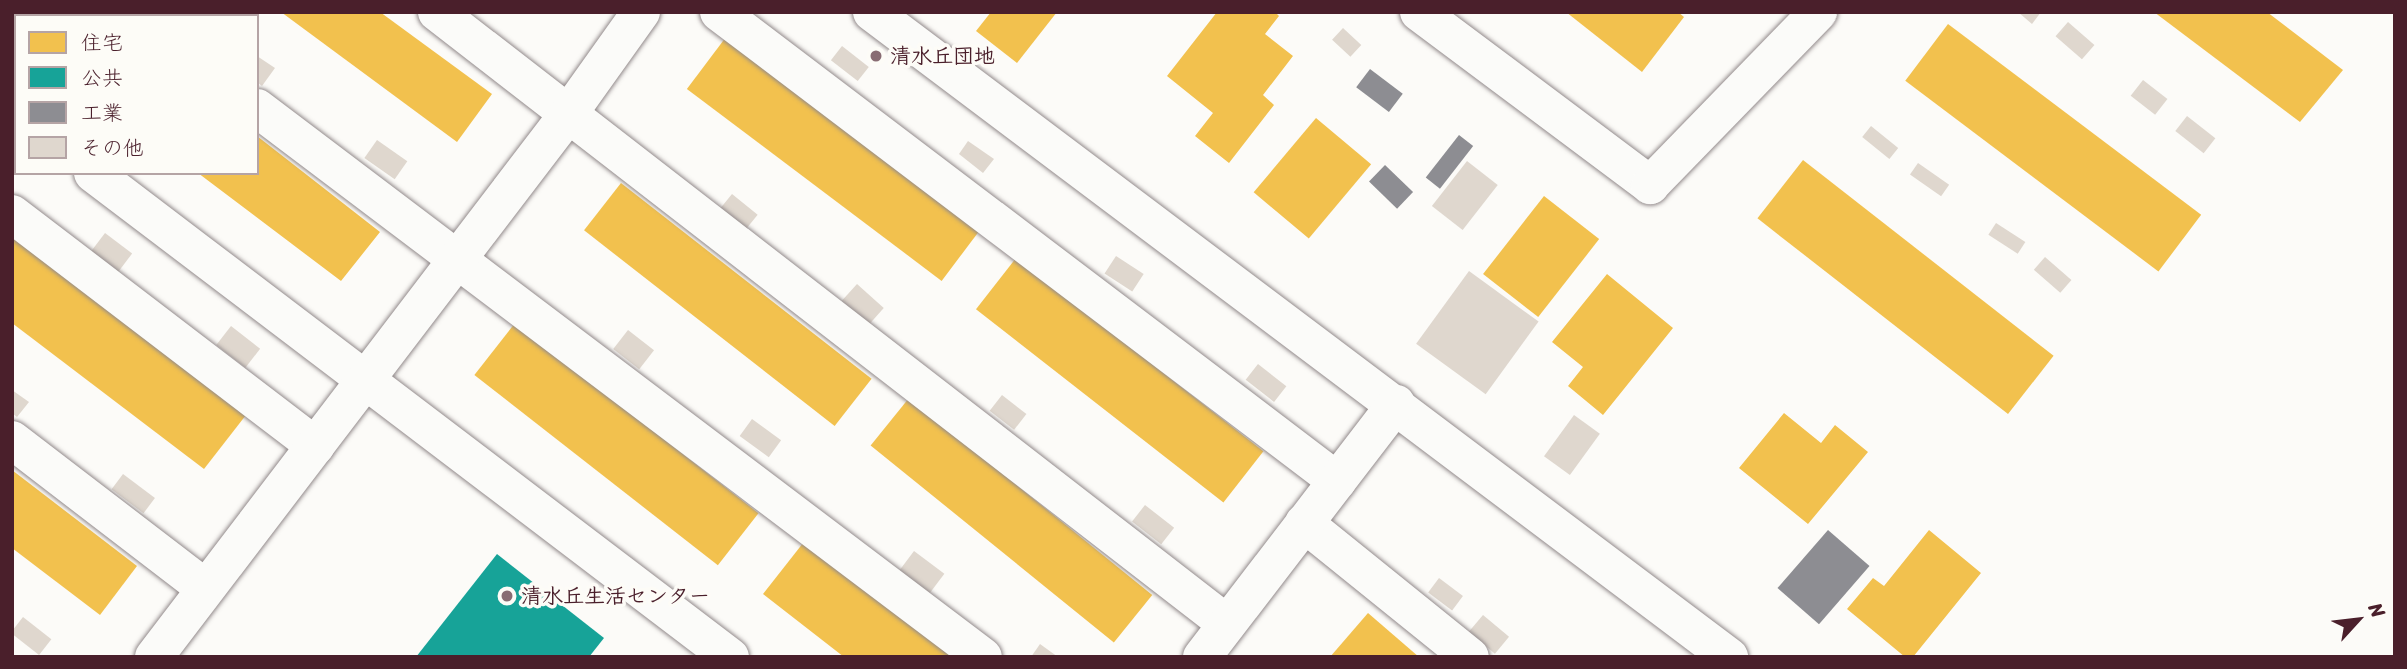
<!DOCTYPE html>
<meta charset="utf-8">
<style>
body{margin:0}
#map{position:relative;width:2407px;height:669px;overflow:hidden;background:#fcfbf8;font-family:Sriracha,"Klee One",sans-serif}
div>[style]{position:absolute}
.homes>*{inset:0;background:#f2c14e;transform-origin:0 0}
.public>*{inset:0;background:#17a398}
.industry>*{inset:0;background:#8d8d92;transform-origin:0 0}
.building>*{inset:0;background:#dfd7ce;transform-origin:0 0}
.roads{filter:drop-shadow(0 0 2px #928a8b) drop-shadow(0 0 2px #928a8b)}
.minor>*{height:38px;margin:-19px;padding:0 19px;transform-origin:19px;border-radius:19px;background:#fbfbf9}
.dots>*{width:19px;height:19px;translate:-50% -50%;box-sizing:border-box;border:4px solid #fdfcf7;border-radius:50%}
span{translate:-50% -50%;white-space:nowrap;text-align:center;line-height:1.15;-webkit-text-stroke:7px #fdfcf7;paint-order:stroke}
.poi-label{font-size:21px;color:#4a1f2b;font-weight:700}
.left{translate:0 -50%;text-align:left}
.frame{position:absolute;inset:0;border:14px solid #4a1f2b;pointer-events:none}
.legend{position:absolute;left:14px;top:14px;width:245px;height:161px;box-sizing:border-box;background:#fdfcf7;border:2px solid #b5a4a5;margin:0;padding:9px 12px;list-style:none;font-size:21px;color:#4a1f2b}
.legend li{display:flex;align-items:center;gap:14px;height:35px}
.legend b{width:35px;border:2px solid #b5a4a5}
.north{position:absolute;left:2323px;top:585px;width:70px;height:70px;-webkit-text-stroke:5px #fdfcf7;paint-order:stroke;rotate:63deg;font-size:19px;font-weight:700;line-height:28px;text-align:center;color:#4a1f2b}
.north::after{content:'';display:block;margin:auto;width:24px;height:32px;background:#4a1f2b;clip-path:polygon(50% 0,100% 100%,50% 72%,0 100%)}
</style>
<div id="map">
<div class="homes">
<div style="clip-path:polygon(12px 12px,89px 12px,86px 16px,16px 16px,16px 32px,12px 30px)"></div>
<div style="clip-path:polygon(281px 12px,380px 12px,492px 94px,457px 142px)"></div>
<div style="clip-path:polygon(991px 12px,1057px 12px,1017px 63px,976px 31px)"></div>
<div style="clip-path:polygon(1217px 12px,1275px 12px,1279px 16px,1265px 34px,1293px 56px,1263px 95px,1274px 105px,1229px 163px,1195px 136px,1213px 113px,1167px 76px)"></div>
<div style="clip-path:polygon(1566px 12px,1678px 12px,1684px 17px,1642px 72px)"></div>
<div style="clip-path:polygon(2154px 12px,2267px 12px,2343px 70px,2300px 122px)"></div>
<div style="left:1948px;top:24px;width:317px;height:71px;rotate:37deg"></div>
<div style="left:726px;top:37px;width:319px;height:65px;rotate:37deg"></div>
<div style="left:1316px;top:118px;width:72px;height:97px;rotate:40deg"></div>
<div style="clip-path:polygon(257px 136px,380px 232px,341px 281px,198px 173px,257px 173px)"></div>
<div style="left:1803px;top:160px;width:318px;height:74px;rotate:38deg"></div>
<div style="left:621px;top:183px;width:318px;height:60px;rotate:38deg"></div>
<div style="left:1544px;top:196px;width:70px;height:99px;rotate:38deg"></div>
<div style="clip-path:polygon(12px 237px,246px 415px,204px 469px,12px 323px)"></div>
<div style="left:1016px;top:258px;width:314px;height:65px;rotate:38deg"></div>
<div style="clip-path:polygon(1607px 274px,1673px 328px,1603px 415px,1568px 386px,1583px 367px,1552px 342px)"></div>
<div style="left:515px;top:323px;width:309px;height:66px;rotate:38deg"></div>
<div style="left:909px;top:398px;width:313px;height:61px;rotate:39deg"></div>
<div style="clip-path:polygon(1784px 413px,1821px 443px,1835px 425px,1868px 452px,1808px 524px,1739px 468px)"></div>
<div style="clip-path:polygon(12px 470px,137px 566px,100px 615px,12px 548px)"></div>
<div style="clip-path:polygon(1929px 530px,1981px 573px,1913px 657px,1905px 657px,1847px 609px,1873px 578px,1884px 586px)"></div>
<div style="clip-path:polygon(807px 538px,959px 657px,844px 657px,763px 594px)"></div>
<div style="clip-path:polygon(1368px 613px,1419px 657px,1330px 657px)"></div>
</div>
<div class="public">
<div style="clip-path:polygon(497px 554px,604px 638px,589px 657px,416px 657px)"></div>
</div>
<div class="industry">
<div style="left:1370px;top:69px;width:41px;height:23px;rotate:37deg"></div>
<div style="left:1459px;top:135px;width:18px;height:54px;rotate:38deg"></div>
<div style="left:1385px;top:165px;width:39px;height:23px;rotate:44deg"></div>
<div style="left:1828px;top:530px;width:55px;height:77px;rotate:41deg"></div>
</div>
<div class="building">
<div style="clip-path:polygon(2018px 12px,2041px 12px,2032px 24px)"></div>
<div style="left:2068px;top:22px;width:35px;height:19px;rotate:41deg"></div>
<div style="left:1343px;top:28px;width:25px;height:16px;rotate:43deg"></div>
<div style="left:842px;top:46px;width:34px;height:18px;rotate:38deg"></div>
<div style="clip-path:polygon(257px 56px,275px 68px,262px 86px,257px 82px)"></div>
<div style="left:2143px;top:80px;width:31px;height:20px;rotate:38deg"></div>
<div style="left:2187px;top:116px;width:36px;height:19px;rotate:38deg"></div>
<div style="left:1871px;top:126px;width:35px;height:14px;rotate:39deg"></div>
<div style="left:377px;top:140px;width:37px;height:22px;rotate:35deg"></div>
<div style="clip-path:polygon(968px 141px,994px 159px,983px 173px,959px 154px)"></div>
<div style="left:1467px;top:161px;width:39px;height:57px;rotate:38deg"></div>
<div style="left:1918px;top:163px;width:38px;height:14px;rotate:35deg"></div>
<div style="left:732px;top:194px;width:33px;height:22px;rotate:39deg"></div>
<div style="left:1996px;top:223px;width:35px;height:14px;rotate:33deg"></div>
<div style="left:105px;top:233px;width:34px;height:23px;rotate:37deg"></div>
<div style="left:1116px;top:256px;width:33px;height:21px;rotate:33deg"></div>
<div style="left:2045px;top:257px;width:35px;height:17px;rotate:41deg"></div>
<div style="left:1469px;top:271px;width:86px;height:90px;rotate:36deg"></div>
<div style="left:857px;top:284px;width:36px;height:23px;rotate:42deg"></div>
<div style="left:231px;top:326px;width:37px;height:24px;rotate:38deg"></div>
<div style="left:628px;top:330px;width:33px;height:24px;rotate:38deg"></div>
<div style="left:1258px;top:364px;width:36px;height:20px;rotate:38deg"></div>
<div style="clip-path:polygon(12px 390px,29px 402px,17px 417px,12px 413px)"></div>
<div style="left:1002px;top:395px;width:31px;height:20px;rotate:38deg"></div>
<div style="left:1574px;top:415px;width:32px;height:51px;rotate:36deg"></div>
<div style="left:752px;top:419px;width:36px;height:21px;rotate:36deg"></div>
<div style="left:123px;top:474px;width:40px;height:19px;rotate:37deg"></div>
<div style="left:1145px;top:505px;width:37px;height:21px;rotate:38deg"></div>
<div style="left:914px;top:551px;width:38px;height:24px;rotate:37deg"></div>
<div style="left:1439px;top:578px;width:30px;height:18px;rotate:37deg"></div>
<div style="left:1483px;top:615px;width:34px;height:22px;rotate:40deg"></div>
<div style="left:23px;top:617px;width:36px;height:20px;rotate:38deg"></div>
<div style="clip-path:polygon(1040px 644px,1058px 657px,1031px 657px)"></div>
</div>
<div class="roads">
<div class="minor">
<div style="left:131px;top:12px;width:6px;rotate:45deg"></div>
<div style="left:437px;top:12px;width:999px;rotate:37.76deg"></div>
<div style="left:719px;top:12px;width:776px;rotate:37.19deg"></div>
<div style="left:872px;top:12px;width:1073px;rotate:36.97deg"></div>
<div style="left:1419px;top:12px;width:289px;rotate:36.8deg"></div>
<div style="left:1650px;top:185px;width:241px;rotate:-45.8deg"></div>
<div style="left:257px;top:108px;width:910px;rotate:37.1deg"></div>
<div style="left:12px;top:112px;width:5px;rotate:37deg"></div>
<div style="left:93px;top:173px;width:800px;rotate:37.23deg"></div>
<div style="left:12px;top:214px;width:382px;rotate:37.4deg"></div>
<div style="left:12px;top:440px;width:243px;rotate:37.5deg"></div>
<div style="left:1304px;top:523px;width:213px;rotate:38.9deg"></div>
<div style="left:154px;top:657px;width:684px;rotate:-52.66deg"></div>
<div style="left:569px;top:113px;width:124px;rotate:-54.5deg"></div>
<div style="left:1202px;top:657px;width:319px;rotate:-52.5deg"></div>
</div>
</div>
<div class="dots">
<div style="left:876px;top:56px;background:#886c73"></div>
<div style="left:507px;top:596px;background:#886c73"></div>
</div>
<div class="poi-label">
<span class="left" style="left:890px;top:56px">清水丘団地</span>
<span class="left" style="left:521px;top:596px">清水丘生活センター</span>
</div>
<div class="frame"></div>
<ul class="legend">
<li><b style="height:19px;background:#f2c14e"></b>住宅</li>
<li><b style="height:19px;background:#17a398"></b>公共</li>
<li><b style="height:19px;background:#8d8d92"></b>工業</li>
<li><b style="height:19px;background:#dfd7ce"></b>その他</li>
</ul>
<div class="north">N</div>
</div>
